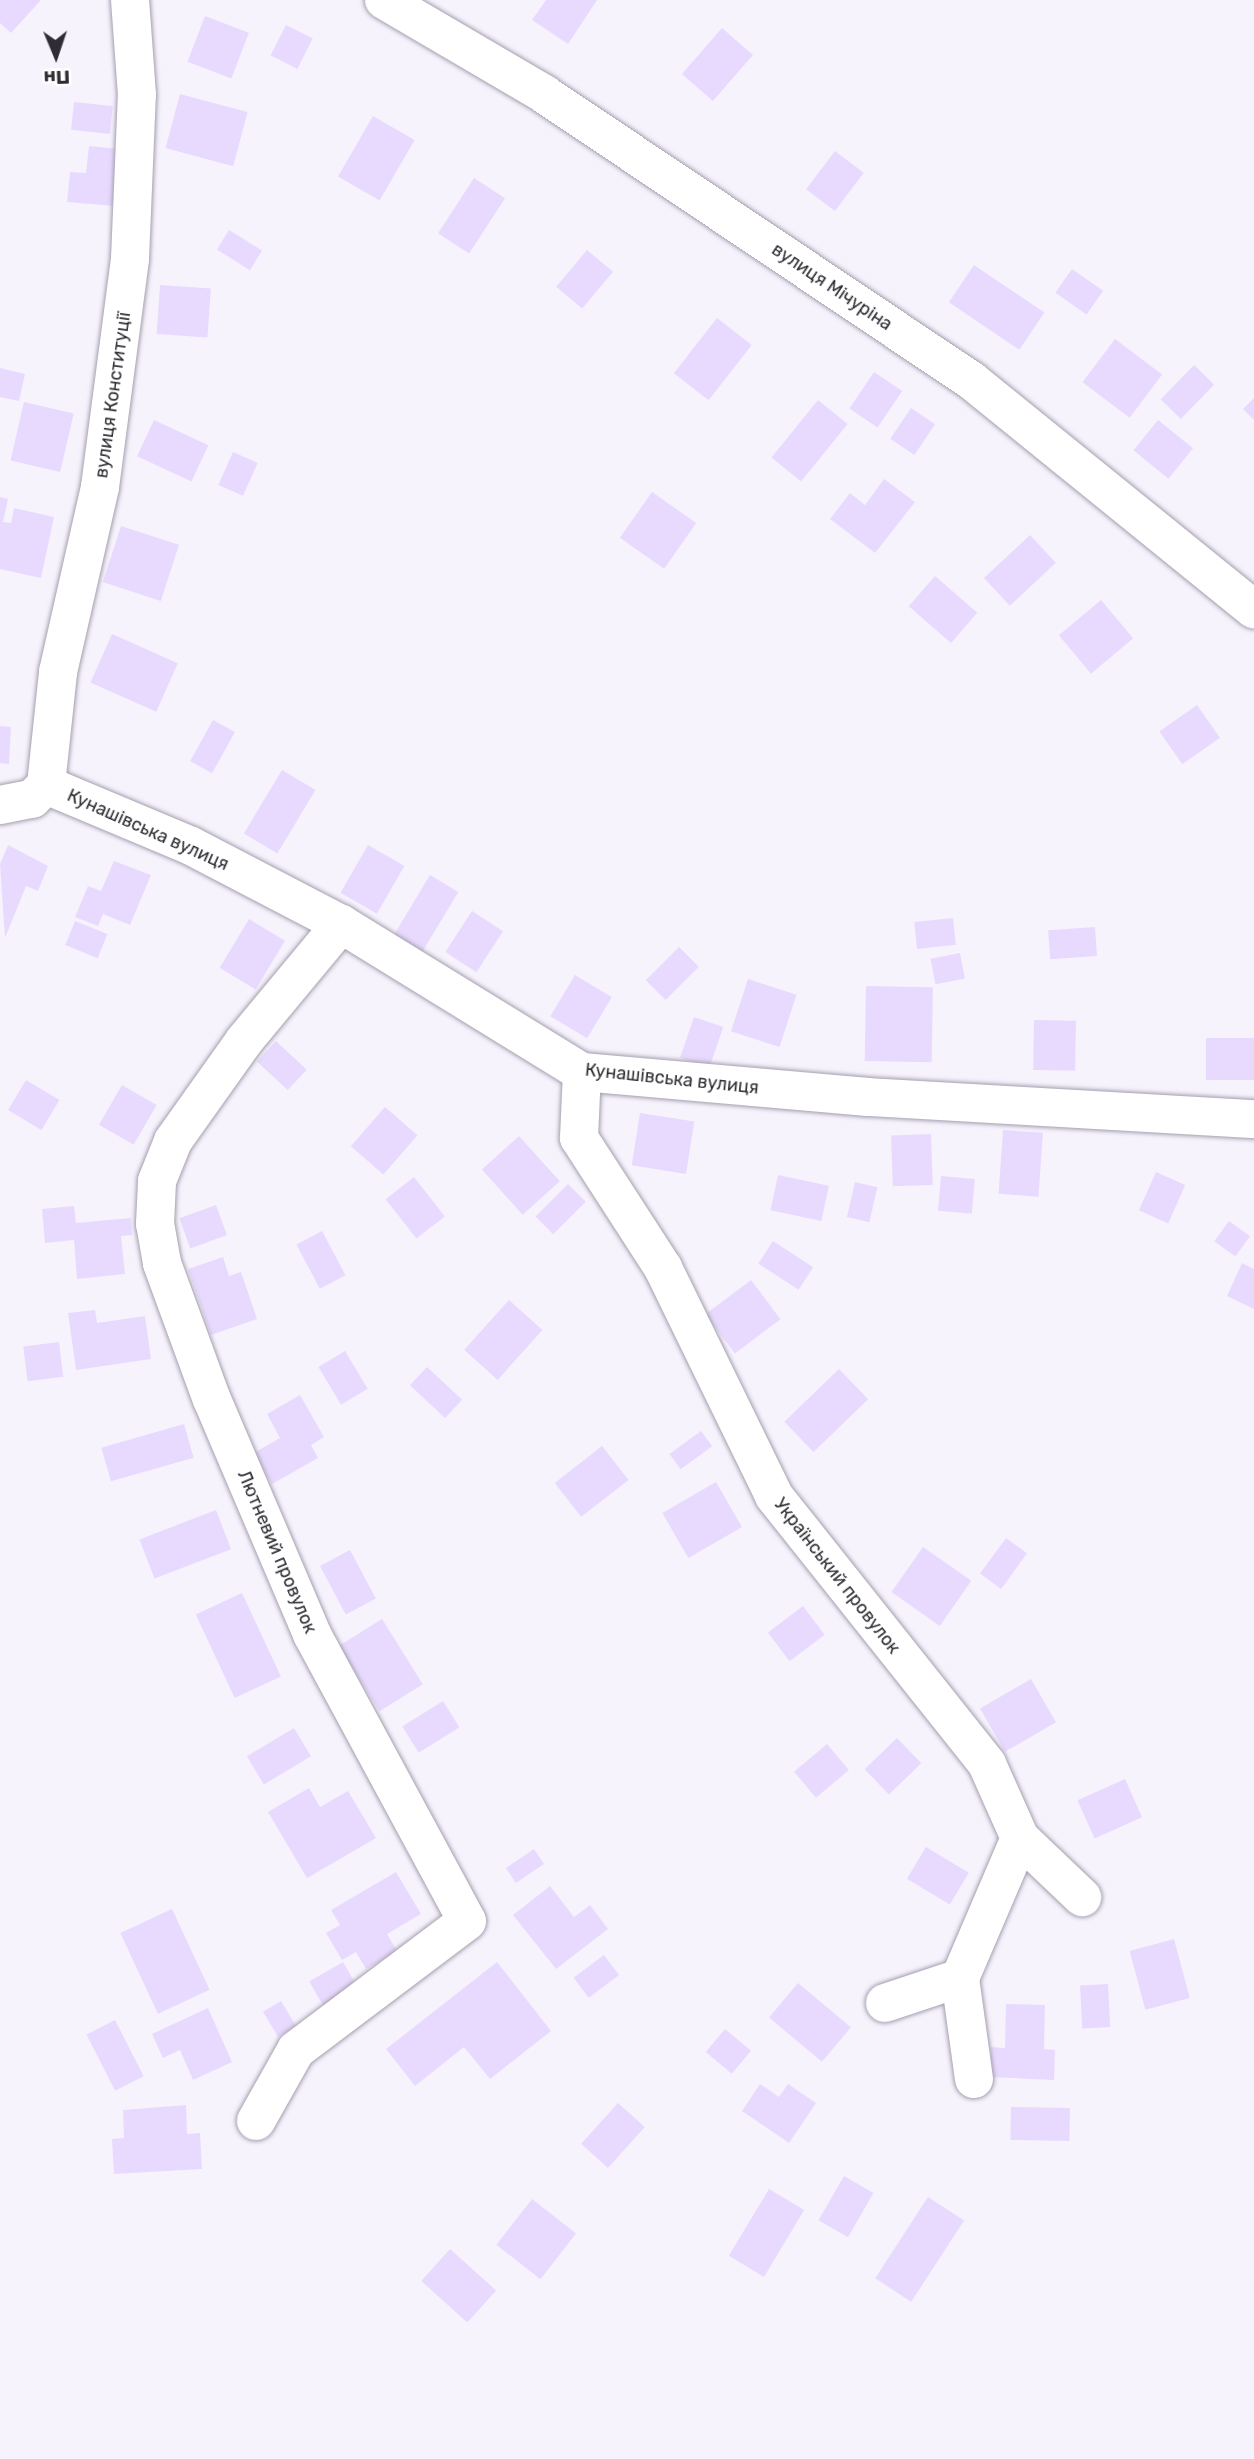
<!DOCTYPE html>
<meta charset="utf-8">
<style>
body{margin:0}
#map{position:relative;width:1254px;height:2459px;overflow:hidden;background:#f7f3fd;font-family:Rubik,sans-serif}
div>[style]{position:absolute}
.building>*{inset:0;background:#e8dafe;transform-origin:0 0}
.roads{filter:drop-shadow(0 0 2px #a49fae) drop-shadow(0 0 2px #a49fae)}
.minor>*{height:38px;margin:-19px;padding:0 19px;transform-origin:19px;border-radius:19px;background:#fff}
span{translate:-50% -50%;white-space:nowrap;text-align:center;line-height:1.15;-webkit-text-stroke:7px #fff;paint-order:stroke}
.street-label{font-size:18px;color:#2f2d33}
.north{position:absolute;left:21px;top:21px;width:70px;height:70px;-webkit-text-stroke:5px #fff;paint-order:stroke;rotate:178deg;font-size:19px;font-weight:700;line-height:28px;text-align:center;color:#2f2d33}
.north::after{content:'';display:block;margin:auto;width:24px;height:32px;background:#2f2d33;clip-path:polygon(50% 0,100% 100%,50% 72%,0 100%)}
</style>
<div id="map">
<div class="building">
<div style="clip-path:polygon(0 0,41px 0,11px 33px,0 23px)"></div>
<div style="clip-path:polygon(546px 0,597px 0,568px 44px,532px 20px)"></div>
<div style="left:205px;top:16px;width:47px;height:49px;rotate:21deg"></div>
<div style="left:286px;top:25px;width:30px;height:34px;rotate:27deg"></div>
<div style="left:722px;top:28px;width:41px;height:61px;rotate:41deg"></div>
<div style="left:180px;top:94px;width:70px;height:56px;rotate:15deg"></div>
<div style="left:74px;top:102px;width:39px;height:28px;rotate:6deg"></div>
<div style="left:373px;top:116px;width:48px;height:70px;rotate:30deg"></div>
<div style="clip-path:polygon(89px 146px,119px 149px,114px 206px,67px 202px,70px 172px,86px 173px)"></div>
<div style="left:835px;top:151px;width:36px;height:48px;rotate:37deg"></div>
<div style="left:474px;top:178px;width:37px;height:66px;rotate:33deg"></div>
<div style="left:229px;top:230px;width:39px;height:23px;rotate:32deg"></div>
<div style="left:587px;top:250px;width:34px;height:48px;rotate:40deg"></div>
<div style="left:974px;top:265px;width:85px;height:45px;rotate:34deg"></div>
<div style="left:1072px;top:269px;width:38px;height:29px;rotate:35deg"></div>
<div style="left:160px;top:285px;width:51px;height:49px;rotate:4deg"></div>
<div style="left:717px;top:318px;width:44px;height:70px;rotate:38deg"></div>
<div style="left:1115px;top:339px;width:59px;height:54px;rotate:37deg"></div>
<div style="left:1194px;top:365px;width:28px;height:48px;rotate:44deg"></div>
<div style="clip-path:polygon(0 368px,25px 374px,19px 401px,0 397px)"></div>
<div style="left:874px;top:372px;width:34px;height:44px;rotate:34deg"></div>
<div style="clip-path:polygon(1254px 398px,1254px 420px,1243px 409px)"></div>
<div style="left:818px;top:400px;width:38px;height:74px;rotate:39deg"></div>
<div style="left:24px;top:402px;width:51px;height:60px;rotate:13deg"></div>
<div style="left:911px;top:408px;width:29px;height:37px;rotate:34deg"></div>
<div style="left:154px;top:420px;width:60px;height:40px;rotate:25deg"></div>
<div style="left:1158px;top:420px;width:45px;height:39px;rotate:39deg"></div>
<div style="left:233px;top:452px;width:27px;height:36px;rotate:24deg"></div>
<div style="clip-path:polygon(884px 479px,915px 502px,875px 553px,830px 519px,850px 493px,865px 505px)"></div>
<div style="left:652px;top:492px;width:54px;height:56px;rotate:35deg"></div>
<div style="clip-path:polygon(0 497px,8px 499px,3px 522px,11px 523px,14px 508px,54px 517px,41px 578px,0 569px)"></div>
<div style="left:121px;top:526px;width:61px;height:59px;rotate:18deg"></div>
<div style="left:1030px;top:535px;width:38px;height:63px;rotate:47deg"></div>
<div style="left:935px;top:576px;width:56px;height:40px;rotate:41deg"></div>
<div style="left:1101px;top:600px;width:50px;height:55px;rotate:50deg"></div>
<div style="left:112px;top:634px;width:72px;height:53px;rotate:24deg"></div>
<div style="left:1197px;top:705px;width:40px;height:46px;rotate:55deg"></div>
<div style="left:213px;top:720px;width:25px;height:47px;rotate:29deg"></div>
<div style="clip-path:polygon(0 726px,11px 727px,9px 764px,0 763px)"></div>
<div style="left:282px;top:770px;width:39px;height:74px;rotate:31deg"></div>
<div style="clip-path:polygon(8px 845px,48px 866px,38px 891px,26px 886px,5px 938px,0 864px)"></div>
<div style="left:368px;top:845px;width:42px;height:55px;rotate:30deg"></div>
<div style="clip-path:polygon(114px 861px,151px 875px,130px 925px,103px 914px,98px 926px,75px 917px,88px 886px,101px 891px)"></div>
<div style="left:430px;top:875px;width:33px;height:73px;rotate:31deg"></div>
<div style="left:472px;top:911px;width:37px;height:49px;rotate:33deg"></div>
<div style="left:953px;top:918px;width:27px;height:39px;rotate:84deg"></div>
<div style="left:249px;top:919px;width:42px;height:57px;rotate:31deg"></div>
<div style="left:75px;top:921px;width:35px;height:26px;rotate:22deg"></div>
<div style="left:1095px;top:927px;width:29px;height:47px;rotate:86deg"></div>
<div style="left:679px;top:947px;width:28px;height:47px;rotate:45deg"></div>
<div style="left:960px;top:953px;width:26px;height:30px;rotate:79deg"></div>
<div style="left:575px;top:975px;width:43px;height:48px;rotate:31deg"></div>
<div style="left:748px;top:979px;width:51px;height:55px;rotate:18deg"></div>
<div style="left:866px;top:986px;width:67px;height:75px;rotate:1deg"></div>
<div style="left:694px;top:1017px;width:31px;height:43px;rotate:19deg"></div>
<div style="left:1034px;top:1020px;width:42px;height:50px;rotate:1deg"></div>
<div style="left:1254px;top:1038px;width:42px;height:48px;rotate:90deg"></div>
<div style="left:276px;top:1041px;width:42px;height:28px;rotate:43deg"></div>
<div style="left:26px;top:1080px;width:39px;height:35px;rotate:31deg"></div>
<div style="left:122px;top:1085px;width:40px;height:46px;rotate:30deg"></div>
<div style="left:385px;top:1107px;width:43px;height:52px;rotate:41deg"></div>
<div style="left:640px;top:1113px;width:55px;height:53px;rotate:9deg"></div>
<div style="left:1003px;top:1130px;width:40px;height:64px;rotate:4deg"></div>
<div style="left:931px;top:1134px;width:51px;height:40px;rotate:88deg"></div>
<div style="left:519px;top:1136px;width:61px;height:50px;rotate:48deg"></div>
<div style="left:1156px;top:1172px;width:32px;height:42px;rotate:24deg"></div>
<div style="left:778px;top:1175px;width:52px;height:36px;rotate:12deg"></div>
<div style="left:941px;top:1176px;width:34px;height:35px;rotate:5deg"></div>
<div style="left:414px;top:1177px;width:50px;height:36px;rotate:52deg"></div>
<div style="left:855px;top:1182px;width:23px;height:36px;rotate:13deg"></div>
<div style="left:568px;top:1184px;width:25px;height:46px;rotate:45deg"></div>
<div style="left:216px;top:1205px;width:32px;height:39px;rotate:70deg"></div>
<div style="clip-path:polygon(74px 1206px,76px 1223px,131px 1218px,132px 1235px,121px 1236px,125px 1274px,77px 1279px,74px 1240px,45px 1243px,42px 1209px)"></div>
<div style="left:1229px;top:1221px;width:26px;height:25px;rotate:36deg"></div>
<div style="left:322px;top:1231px;width:50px;height:29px;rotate:62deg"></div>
<div style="left:773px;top:1241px;width:48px;height:27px;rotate:33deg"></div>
<div style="clip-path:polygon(223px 1257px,229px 1276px,241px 1272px,257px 1319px,211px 1335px,188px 1269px)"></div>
<div style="clip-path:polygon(1242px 1263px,1254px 1269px,1254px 1309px,1227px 1296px)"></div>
<div style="left:751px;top:1280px;width:49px;height:57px;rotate:53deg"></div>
<div style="left:509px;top:1300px;width:45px;height:67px;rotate:42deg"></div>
<div style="clip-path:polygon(95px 1310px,97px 1323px,145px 1316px,151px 1359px,76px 1370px,68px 1313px)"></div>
<div style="left:59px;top:1342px;width:35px;height:36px;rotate:83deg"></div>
<div style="left:345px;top:1351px;width:44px;height:31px;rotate:59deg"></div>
<div style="left:427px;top:1367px;width:48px;height:25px;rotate:43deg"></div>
<div style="left:839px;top:1369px;width:42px;height:76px;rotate:46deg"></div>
<div style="clip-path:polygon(300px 1395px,324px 1437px,311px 1445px,318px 1458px,272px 1484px,254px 1453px,280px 1438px,267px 1414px)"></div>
<div style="left:184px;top:1424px;width:35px;height:86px;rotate:74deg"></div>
<div style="left:701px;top:1431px;width:19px;height:39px;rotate:54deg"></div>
<div style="left:602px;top:1446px;width:43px;height:60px;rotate:52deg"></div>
<div style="left:716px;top:1482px;width:52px;height:62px;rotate:60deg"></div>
<div style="left:216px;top:1510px;width:42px;height:82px;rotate:69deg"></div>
<div style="left:1006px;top:1538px;width:26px;height:44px;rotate:36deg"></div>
<div style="left:923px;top:1547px;width:59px;height:55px;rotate:35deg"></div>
<div style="left:350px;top:1550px;width:55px;height:34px;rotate:62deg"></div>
<div style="left:242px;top:1593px;width:92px;height:51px;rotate:65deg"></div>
<div style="left:803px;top:1606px;width:36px;height:44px;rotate:53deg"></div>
<div style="left:382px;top:1619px;width:77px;height:51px;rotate:58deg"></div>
<div style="left:1031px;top:1679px;width:50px;height:59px;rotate:60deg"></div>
<div style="left:443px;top:1701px;width:31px;height:48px;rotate:58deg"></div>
<div style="left:294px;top:1728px;width:33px;height:55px;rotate:59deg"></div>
<div style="left:897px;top:1738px;width:35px;height:45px;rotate:46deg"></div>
<div style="left:827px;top:1744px;width:34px;height:43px;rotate:50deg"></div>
<div style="left:1125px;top:1779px;width:42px;height:52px;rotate:66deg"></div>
<div style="clip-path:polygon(309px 1788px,320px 1807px,348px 1791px,376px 1838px,307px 1878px,268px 1812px)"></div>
<div style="left:926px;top:1847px;width:50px;height:37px;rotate:31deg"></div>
<div style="left:534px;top:1849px;width:18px;height:34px;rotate:56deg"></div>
<div style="clip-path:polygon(396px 1872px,421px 1914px,387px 1934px,397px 1951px,366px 1969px,356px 1952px,342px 1960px,326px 1933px,340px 1925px,331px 1910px)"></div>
<div style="clip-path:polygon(550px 1886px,574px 1917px,590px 1905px,608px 1929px,556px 1969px,513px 1915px)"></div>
<div style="left:172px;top:1909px;width:89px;height:57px;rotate:65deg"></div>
<div style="left:1174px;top:1939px;width:61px;height:46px;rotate:75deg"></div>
<div style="left:604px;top:1955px;width:25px;height:38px;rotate:53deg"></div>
<div style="left:343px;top:1962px;width:28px;height:39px;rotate:60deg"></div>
<div style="clip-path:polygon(497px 1962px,551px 2031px,490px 2079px,464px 2047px,415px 2086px,386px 2049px)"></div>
<div style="left:798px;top:1983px;width:69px;height:45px;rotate:40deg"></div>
<div style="left:1108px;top:1984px;width:43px;height:28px;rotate:87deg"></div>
<div style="left:281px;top:2001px;width:29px;height:21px;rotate:59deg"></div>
<div style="clip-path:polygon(1006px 2004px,1045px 2005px,1044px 2049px,1055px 2050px,1054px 2080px,990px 2077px,991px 2047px,1005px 2048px)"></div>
<div style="clip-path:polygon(208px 2008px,232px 2062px,193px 2080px,180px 2050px,163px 2058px,152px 2034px)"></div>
<div style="left:115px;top:2020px;width:63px;height:32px;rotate:63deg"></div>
<div style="left:725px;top:2029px;width:34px;height:30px;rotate:40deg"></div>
<div style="clip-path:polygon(760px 2084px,779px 2097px,788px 2084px,816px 2103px,789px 2143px,742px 2111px)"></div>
<div style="left:618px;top:2103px;width:36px;height:55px;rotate:42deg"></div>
<div style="clip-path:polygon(186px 2105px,187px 2134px,200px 2133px,202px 2169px,114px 2174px,112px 2139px,124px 2138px,123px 2110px)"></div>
<div style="left:1011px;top:2107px;width:59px;height:33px;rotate:1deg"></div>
<div style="left:844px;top:2176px;width:34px;height:51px;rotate:30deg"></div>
<div style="left:769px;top:2189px;width:41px;height:78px;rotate:31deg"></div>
<div style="left:928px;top:2197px;width:43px;height:97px;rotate:33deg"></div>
<div style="left:532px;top:2199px;width:56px;height:58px;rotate:38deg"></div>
<div style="left:450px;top:2249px;width:62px;height:43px;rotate:42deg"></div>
</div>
<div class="roads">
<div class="minor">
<div style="left:384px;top:0;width:186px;rotate:30.4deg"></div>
<div style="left:544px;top:94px;width:515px;rotate:33.84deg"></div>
<div style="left:972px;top:381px;width:363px;rotate:39deg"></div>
<div style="left:46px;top:785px;width:114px;rotate:-83.9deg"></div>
<div style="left:58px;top:672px;width:190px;rotate:-77.2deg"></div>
<div style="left:100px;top:487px;width:230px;rotate:-82.5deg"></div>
<div style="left:130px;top:259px;width:164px;rotate:-87.6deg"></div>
<div style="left:137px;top:95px;width:95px;rotate:-94.2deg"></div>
<div style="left:0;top:805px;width:33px;rotate:-11deg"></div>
<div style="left:32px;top:799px;width:20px;rotate:-45deg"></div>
<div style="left:46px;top:785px;width:157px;rotate:22.8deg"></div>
<div style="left:191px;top:846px;width:169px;rotate:27.5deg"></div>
<div style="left:341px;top:924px;width:283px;rotate:31.6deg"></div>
<div style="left:582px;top:1072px;width:287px;rotate:5deg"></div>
<div style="left:868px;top:1097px;width:387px;rotate:3.3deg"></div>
<div style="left:582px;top:1072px;width:66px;rotate:92.6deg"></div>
<div style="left:579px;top:1138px;width:155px;rotate:57.1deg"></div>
<div style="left:663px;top:1268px;width:254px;rotate:64deg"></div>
<div style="left:774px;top:1496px;width:342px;rotate:51.5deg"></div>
<div style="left:987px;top:1764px;width:81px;rotate:66deg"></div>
<div style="left:1020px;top:1838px;width:152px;rotate:113.2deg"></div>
<div style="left:960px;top:1978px;width:102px;rotate:82.1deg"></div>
<div style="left:1020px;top:1838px;width:86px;rotate:43.6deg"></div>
<div style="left:885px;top:2003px;width:79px;rotate:-18.4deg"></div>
<div style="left:256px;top:2121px;width:81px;rotate:-60.6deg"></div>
<div style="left:296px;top:2050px;width:214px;rotate:-37deg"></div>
<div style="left:467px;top:1921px;width:326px;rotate:-118.4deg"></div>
<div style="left:312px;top:1634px;width:254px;rotate:-113.1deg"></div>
<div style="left:212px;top:1400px;width:146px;rotate:-110.1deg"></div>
<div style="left:162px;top:1263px;width:40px;rotate:-100deg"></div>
<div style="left:155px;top:1224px;width:43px;rotate:-87.3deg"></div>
<div style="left:157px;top:1181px;width:43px;rotate:-68.2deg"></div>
<div style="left:173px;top:1141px;width:123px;rotate:-54.6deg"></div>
<div style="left:244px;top:1041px;width:152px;rotate:-50.3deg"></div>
</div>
</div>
<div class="street-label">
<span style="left:832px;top:287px;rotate:34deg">вулиця Мічуріна</span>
<span style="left:113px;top:395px;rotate:-82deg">вулиця Конституції</span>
<span style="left:148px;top:830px;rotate:24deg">Кунашівська вулиця</span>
<span style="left:672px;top:1079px;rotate:6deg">Кунашівська вулиця</span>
<span style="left:277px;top:1552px;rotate:67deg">Лютневий провулок</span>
<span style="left:837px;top:1576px;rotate:52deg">Український провулок</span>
</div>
<div class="north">Пн</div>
</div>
